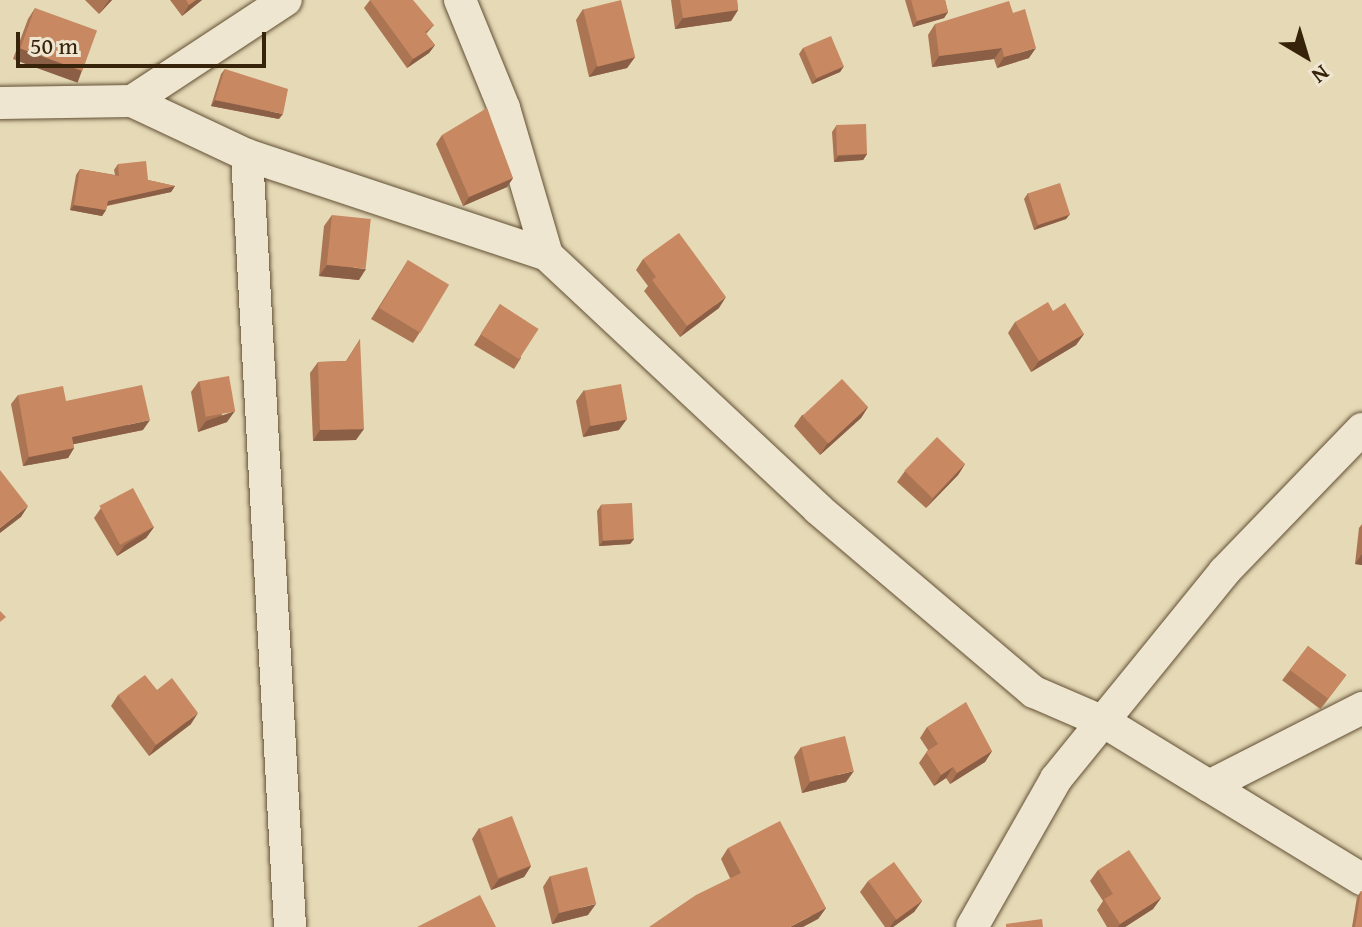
<!DOCTYPE html>
<style>
body{margin:0}
#map{position:relative;width:1362px;height:927px;overflow:hidden;background:#e5d9b6;font-family:"Gentium Book Plus",serif}
div>[style]{position:absolute}
.roads{filter:drop-shadow(0 0 2px #625034) drop-shadow(0 0 2px #625034)}
.minor>*{height:32px;margin:-16px;padding:0 16px;transform-origin:16px;border-radius:16px;background:#eee6d0}
.wall>*{inset:0;background:#ab7554;transform-origin:0 0}
.shaded-wall>*{inset:0;background:#8b5f45;transform-origin:0 0}
.building>*{inset:0;background:#c78862;transform-origin:0 0}
span{translate:-50% -50%;white-space:nowrap;text-align:center;line-height:1.15;-webkit-text-stroke:6px #eee6d0;paint-order:stroke}
.north{position:absolute;left:1266px;top:16px;width:80px;height:80px;-webkit-text-stroke:6px #eee6d0;paint-order:stroke;rotate:142deg;font-size:22px;font-weight:700;line-height:32px;text-align:center;color:#372309}
.north::after{content:'';display:block;margin:auto;width:28px;height:36px;background:#372309;clip-path:polygon(50% 0,100% 100%,50% 72%,0 100%)}
.scale{position:absolute;left:16px;top:32px;width:250px;height:36px;box-sizing:border-box;border:4px solid #372309;border-top:0;padding-left:10px;font-size:24px;line-height:28px;white-space:nowrap;color:#372309;-webkit-text-stroke:6px #eee6d0;paint-order:stroke}
</style>
<div id="map">
<div class="roads">
<div class="minor">
<div style="left:460px;top:0;width:117px;rotate:67.8deg"></div>
<div style="left:504px;top:108px;width:153px;rotate:73.7deg"></div>
<div style="left:132px;top:101px;width:184px;rotate:-33.3deg"></div>
<div style="left:0;top:103px;width:132px;rotate:-0.9deg"></div>
<div style="left:132px;top:101px;width:127px;rotate:25.2deg"></div>
<div style="left:247px;top:155px;width:316px;rotate:18.4deg"></div>
<div style="left:547px;top:255px;width:371px;rotate:43.1deg"></div>
<div style="left:818px;top:509px;width:283px;rotate:40.3deg"></div>
<div style="left:1034px;top:692px;width:78px;rotate:23.3deg"></div>
<div style="left:1106px;top:723px;width:300px;rotate:31.4deg"></div>
<div style="left:247px;top:155px;width:773px;rotate:86.81deg"></div>
<div style="left:1209px;top:786px;width:172px;rotate:-27deg"></div>
<div style="left:972px;top:927px;width:170px;rotate:-60.4deg"></div>
<div style="left:1056px;top:779px;width:267px;rotate:-50.9deg"></div>
<div style="left:1224px;top:572px;width:199px;rotate:-46deg"></div>
</div>
</div>
<div class="wall">
<div style="clip-path:polygon(85px 0,112px 0,99px 14px)"></div>
<div style="clip-path:polygon(170px 0,202px 0,182px 16px)"></div>
<div style="clip-path:polygon(370px 0,434px 25px,426px 34px,435px 45px,429px 53px,407px 68px,364px 8px)"></div>
<div style="clip-path:polygon(671px 0,737px 0,738px 10px,731px 21px,675px 29px)"></div>
<div style="clip-path:polygon(905px 0,945px 0,948px 12px,944px 18px,913px 27px)"></div>
<div style="clip-path:polygon(35px 8px,82px 70px,75px 81px,13px 59px,28px 19px)"></div>
<div style="clip-path:polygon(583px 9px,635px 57px,627px 68px,589px 77px,576px 20px)"></div>
<div style="clip-path:polygon(935px 24px,1029px 58px,997px 68px,994px 59px,932px 67px,928px 35px)"></div>
<div style="clip-path:polygon(803px 48px,844px 66px,840px 72px,812px 84px,799px 54px)"></div>
<div style="clip-path:polygon(225px 69px,279px 119px,211px 106px,221px 74px)"></div>
<div style="clip-path:polygon(836px 126px,867px 154px,863px 160px,834px 162px,832px 132px)"></div>
<div style="clip-path:polygon(442px 135px,513px 178px,507px 187px,463px 206px,436px 144px)"></div>
<div style="clip-path:polygon(118px 164px,148px 180px,175px 186px,171px 192px,107px 206px,106px 210px,102px 216px,70px 210px,76px 175px,80px 169px,115px 175px,114px 170px)"></div>
<div style="clip-path:polygon(1028px 193px,1070px 214px,1066px 219px,1034px 230px,1024px 199px)"></div>
<div style="clip-path:polygon(332px 215px,359px 280px,319px 276px,324px 226px)"></div>
<div style="clip-path:polygon(643px 259px,719px 308px,680px 337px,644px 291px,648px 286px,636px 270px)"></div>
<div style="clip-path:polygon(408px 260px,420px 332px,413px 343px,371px 319px)"></div>
<div style="clip-path:polygon(500px 304px,521px 358px,514px 369px,474px 345px)"></div>
<div style="clip-path:polygon(1053px 311px,1084px 334px,1076px 345px,1031px 372px,1008px 333px,1015px 322px)"></div>
<div style="clip-path:polygon(360px 339px,356px 440px,313px 441px,310px 373px,318px 362px,346px 361px)"></div>
<div style="clip-path:polygon(199px 381px,227px 422px,198px 432px,191px 392px)"></div>
<div style="clip-path:polygon(584px 390px,619px 430px,583px 437px,576px 401px)"></div>
<div style="clip-path:polygon(18px 395px,66px 401px,143px 430px,73px 444px,74px 448px,68px 458px,23px 466px,11px 404px)"></div>
<div style="clip-path:polygon(868px 407px,861px 418px,820px 455px,794px 426px,802px 415px)"></div>
<div style="clip-path:polygon(965px 464px,958px 475px,926px 508px,897px 482px,905px 471px)"></div>
<div style="clip-path:polygon(601px 505px,634px 539px,630px 544px,599px 546px,597px 511px)"></div>
<div style="clip-path:polygon(101px 508px,154px 527px,146px 538px,117px 556px,94px 518px)"></div>
<div style="clip-path:polygon(1362px 524px,1362px 565px,1355px 564px,1359px 528px)"></div>
<div style="left:1308px;top:646px;width:48px;height:43px;rotate:37deg"></div>
<div style="clip-path:polygon(157px 690px,191px 724px,149px 756px,111px 706px,118px 695px)"></div>
<div style="clip-path:polygon(927px 727px,992px 751px,985px 762px,950px 784px,946px 778px,934px 786px,919px 763px,928px 750px,920px 738px)"></div>
<div style="clip-path:polygon(801px 747px,846px 782px,802px 793px,794px 757px)"></div>
<div style="clip-path:polygon(479px 828px,531px 866px,524px 877px,491px 890px,472px 839px)"></div>
<div style="clip-path:polygon(728px 848px,826px 908px,818px 919px,730px 878px,721px 859px)"></div>
<div style="clip-path:polygon(1098px 870px,1161px 898px,1153px 909px,1125px 927px,1107px 927px,1097px 910px,1103px 901px,1090px 881px)"></div>
<div style="clip-path:polygon(550px 876px,588px 915px,552px 924px,543px 887px)"></div>
<div style="clip-path:polygon(868px 881px,922px 901px,914px 912px,893px 927px,885px 927px,860px 892px)"></div>
<div style="clip-path:polygon(1361px 891px,1362px 927px,1352px 927px,1357px 897px)"></div>
</div>
<div class="shaded-wall">
<div style="clip-path:polygon(109px 0,112px 0,99px 14px,107px 3px)"></div>
<div style="clip-path:polygon(196px 0,202px 0,182px 16px,189px 5px)"></div>
<div style="clip-path:polygon(738px 10px,731px 21px,675px 29px,683px 18px)"></div>
<div style="clip-path:polygon(948px 12px,944px 18px,913px 27px,917px 21px)"></div>
<div style="clip-path:polygon(435px 45px,429px 53px,407px 68px,413px 59px)"></div>
<div style="left:20px;top:48px;width:66px;height:13px;rotate:20deg"></div>
<div style="clip-path:polygon(1002px 48px,994px 59px,932px 67px,939px 56px)"></div>
<div style="clip-path:polygon(1036px 48px,1029px 58px,997px 68px,1004px 57px)"></div>
<div style="clip-path:polygon(635px 57px,627px 68px,589px 77px,597px 66px)"></div>
<div style="clip-path:polygon(844px 66px,840px 72px,812px 84px,816px 79px)"></div>
<div style="clip-path:polygon(215px 100px,283px 114px,279px 119px,211px 106px)"></div>
<div style="clip-path:polygon(867px 154px,863px 160px,834px 162px,838px 156px)"></div>
<div style="clip-path:polygon(513px 178px,507px 187px,463px 206px,469px 197px)"></div>
<div style="clip-path:polygon(175px 186px,171px 192px,104px 206px,108px 201px)"></div>
<div style="clip-path:polygon(74px 205px,106px 210px,102px 216px,70px 210px)"></div>
<div style="clip-path:polygon(1070px 214px,1066px 219px,1034px 230px,1038px 225px)"></div>
<div style="clip-path:polygon(327px 265px,366px 269px,359px 280px,319px 276px)"></div>
<div style="clip-path:polygon(726px 297px,719px 308px,680px 337px,687px 326px)"></div>
<div style="clip-path:polygon(1084px 334px,1076px 345px,1031px 372px,1039px 361px)"></div>
<div style="clip-path:polygon(868px 407px,861px 418px,820px 455px,827px 444px)"></div>
<div style="clip-path:polygon(235px 411px,227px 422px,198px 432px,206px 421px)"></div>
<div style="clip-path:polygon(627px 419px,619px 430px,583px 437px,590px 426px)"></div>
<div style="clip-path:polygon(150px 420px,143px 430px,65px 446px,72px 437px)"></div>
<div style="clip-path:polygon(364px 429px,356px 440px,313px 441px,320px 430px)"></div>
<div style="clip-path:polygon(74px 448px,68px 458px,23px 466px,29px 457px)"></div>
<div style="clip-path:polygon(965px 464px,958px 475px,926px 508px,934px 498px)"></div>
<div style="clip-path:polygon(28px 506px,21px 517px,0 533px,0 528px)"></div>
<div style="clip-path:polygon(154px 527px,146px 538px,117px 556px,125px 545px)"></div>
<div style="clip-path:polygon(634px 539px,630px 544px,599px 546px,603px 541px)"></div>
<div style="clip-path:polygon(1362px 554px,1362px 565px,1355px 564px)"></div>
<div style="clip-path:polygon(198px 713px,191px 724px,149px 756px,156px 745px)"></div>
<div style="clip-path:polygon(992px 751px,985px 762px,950px 784px,957px 773px)"></div>
<div style="clip-path:polygon(953px 767px,946px 778px,934px 786px,941px 775px)"></div>
<div style="clip-path:polygon(854px 771px,846px 782px,802px 793px,810px 782px)"></div>
<div style="clip-path:polygon(531px 866px,524px 877px,491px 890px,499px 879px)"></div>
<div style="clip-path:polygon(1161px 898px,1153px 909px,1125px 927px,1118px 927px,1120px 924px)"></div>
<div style="clip-path:polygon(922px 901px,914px 912px,893px 927px,890px 927px,895px 920px)"></div>
<div style="clip-path:polygon(596px 904px,588px 915px,552px 924px,559px 913px)"></div>
<div style="clip-path:polygon(826px 908px,818px 919px,803px 927px,790px 927px)"></div>
</div>
<div class="building">
<div style="clip-path:polygon(186px 0,196px 0,189px 5px)"></div>
<div style="clip-path:polygon(370px 0,413px 0,434px 25px,425px 32px,435px 45px,413px 59px)"></div>
<div style="left:621px;top:0;width:59px;height:39px;rotate:76deg"></div>
<div style="clip-path:polygon(680px 0,737px 0,738px 10px,683px 18px)"></div>
<div style="clip-path:polygon(911px 0,945px 0,948px 12px,917px 21px)"></div>
<div style="clip-path:polygon(1009px 1px,1013px 13px,1025px 9px,1036px 48px,1004px 57px,1002px 48px,939px 56px,935px 24px)"></div>
<div style="left:35px;top:8px;width:66px;height:43px;rotate:20deg"></div>
<div style="left:831px;top:36px;width:33px;height:30px;rotate:67deg"></div>
<div style="clip-path:polygon(225px 69px,288px 89px,283px 114px,215px 100px)"></div>
<div style="clip-path:polygon(487px 108px,513px 178px,469px 197px,442px 135px)"></div>
<div style="left:866px;top:124px;width:30px;height:30px;rotate:88deg"></div>
<div style="clip-path:polygon(146px 161px,148px 180px,175px 186px,108px 201px,106px 210px,74px 205px,80px 169px,119px 176px,118px 164px)"></div>
<div style="left:1060px;top:183px;width:33px;height:34px;rotate:72deg"></div>
<div style="left:332px;top:215px;width:39px;height:50px;rotate:6deg"></div>
<div style="clip-path:polygon(679px 233px,726px 297px,687px 326px,652px 280px,656px 277px,643px 259px)"></div>
<div style="left:408px;top:260px;width:48px;height:56px;rotate:31deg"></div>
<div style="clip-path:polygon(1048px 302px,1053px 311px,1065px 303px,1084px 334px,1039px 361px,1015px 322px)"></div>
<div style="left:500px;top:304px;width:46px;height:36px;rotate:33deg"></div>
<div style="clip-path:polygon(360px 339px,364px 429px,320px 430px,318px 362px,347px 361px)"></div>
<div style="left:229px;top:376px;width:36px;height:30px;rotate:80deg"></div>
<div style="left:842px;top:379px;width:38px;height:54px;rotate:47deg"></div>
<div style="left:621px;top:384px;width:36px;height:37px;rotate:80deg"></div>
<div style="clip-path:polygon(142px 385px,150px 420px,72px 437px,74px 448px,29px 457px,18px 395px,63px 386px,66px 401px)"></div>
<div style="left:937px;top:437px;width:39px;height:47px;rotate:44deg"></div>
<div style="clip-path:polygon(0 470px,28px 506px,0 528px)"></div>
<div style="left:133px;top:488px;width:44px;height:38px;rotate:62deg"></div>
<div style="left:632px;top:503px;width:36px;height:31px;rotate:87deg"></div>
<div style="clip-path:polygon(0 611px,6px 617px,0 622px)"></div>
<div style="left:1308px;top:646px;width:48px;height:30px;rotate:37deg"></div>
<div style="clip-path:polygon(145px 675px,157px 690px,172px 678px,198px 713px,156px 745px,118px 695px)"></div>
<div style="clip-path:polygon(966px 702px,992px 751px,957px 773px,953px 767px,941px 775px,926px 752px,938px 744px,927px 727px)"></div>
<div style="left:845px;top:736px;width:36px;height:45px;rotate:76deg"></div>
<div style="left:512px;top:816px;width:53px;height:35px;rotate:69deg"></div>
<div style="clip-path:polygon(780px 821px,826px 908px,790px 927px,649px 927px,696px 895px,741px 873px,728px 848px)"></div>
<div style="clip-path:polygon(1129px 850px,1161px 898px,1120px 924px,1104px 899px,1113px 894px,1098px 870px)"></div>
<div style="left:894px;top:862px;width:48px;height:32px;rotate:54deg"></div>
<div style="left:587px;top:867px;width:38px;height:38px;rotate:76deg"></div>
<div style="clip-path:polygon(1361px 891px,1362px 891px,1362px 927px,1355px 927px)"></div>
<div style="clip-path:polygon(480px 895px,496px 927px,417px 927px)"></div>
<div style="clip-path:polygon(1042px 919px,1043px 927px,1006px 927px,1006px 924px)"></div>
</div>
<div class="north">N</div>
<div class="scale">50 m</div>
</div>
